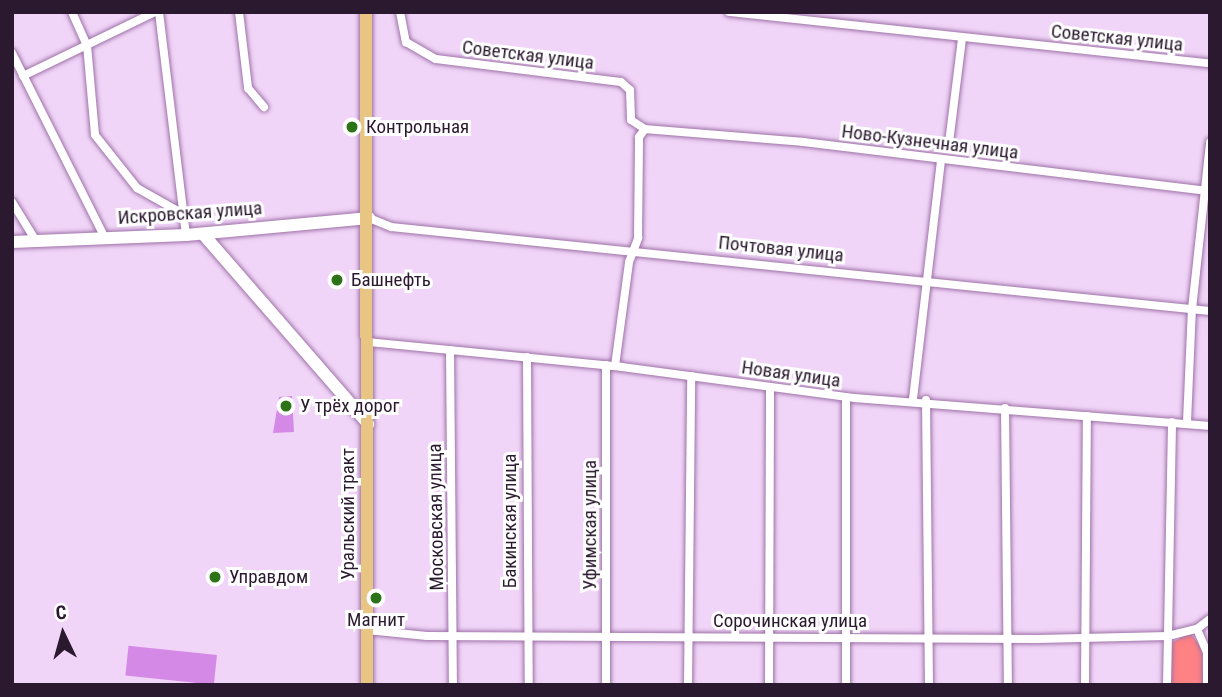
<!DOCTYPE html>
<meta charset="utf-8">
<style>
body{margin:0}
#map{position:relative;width:1222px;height:697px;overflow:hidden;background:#f1d5f8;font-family:"Roboto Condensed",sans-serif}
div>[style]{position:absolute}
.forest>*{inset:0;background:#fe8184}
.building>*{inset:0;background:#d589e7;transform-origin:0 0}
.roads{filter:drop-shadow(0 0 2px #9e72a8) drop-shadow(0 0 2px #9e72a8)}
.street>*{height:8px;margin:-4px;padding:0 4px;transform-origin:4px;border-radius:4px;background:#fff}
.secondary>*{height:12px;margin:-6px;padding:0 6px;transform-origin:6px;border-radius:6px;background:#fff}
.primary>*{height:12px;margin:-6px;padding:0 6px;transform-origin:6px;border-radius:6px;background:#e8c583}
.dots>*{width:19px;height:19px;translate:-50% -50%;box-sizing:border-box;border:4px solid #fff;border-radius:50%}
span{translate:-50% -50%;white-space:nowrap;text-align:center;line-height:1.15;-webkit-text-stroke:6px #fff;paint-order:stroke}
.street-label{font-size:19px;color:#2b1a2f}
.poi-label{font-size:19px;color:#2b1a2f}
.left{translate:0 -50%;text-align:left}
.frame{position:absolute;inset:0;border:14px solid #2b1a2f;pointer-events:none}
.north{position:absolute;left:28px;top:599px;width:70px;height:70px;-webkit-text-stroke:5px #fff;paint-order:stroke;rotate:355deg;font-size:19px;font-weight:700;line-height:28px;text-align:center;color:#2b1a2f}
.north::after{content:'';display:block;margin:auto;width:24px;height:32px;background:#2b1a2f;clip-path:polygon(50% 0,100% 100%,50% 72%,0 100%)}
</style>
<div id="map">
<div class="forest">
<div style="clip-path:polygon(1190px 633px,1202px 648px,1203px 685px,1171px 685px,1171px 643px)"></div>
</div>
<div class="building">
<div style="clip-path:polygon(292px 396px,294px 432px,273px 433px,279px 397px)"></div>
<div style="left:217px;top:655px;width:30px;height:89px;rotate:96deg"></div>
</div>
<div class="roads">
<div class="street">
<div style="left:72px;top:12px;width:36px;rotate:66deg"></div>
<div style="left:87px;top:45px;width:90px;rotate:84.9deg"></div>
<div style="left:95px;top:135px;width:68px;rotate:51.6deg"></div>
<div style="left:137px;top:188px;width:55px;rotate:29.4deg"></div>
<div style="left:159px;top:12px;width:225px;rotate:83.1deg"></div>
<div style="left:239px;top:12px;width:77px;rotate:83.2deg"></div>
<div style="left:248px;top:88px;width:25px;rotate:50deg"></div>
<div style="left:400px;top:12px;width:31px;rotate:79deg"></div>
<div style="left:406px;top:42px;width:34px;rotate:30deg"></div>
<div style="left:436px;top:59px;width:186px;rotate:7.1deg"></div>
<div style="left:621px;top:82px;width:12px;rotate:42deg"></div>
<div style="left:630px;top:90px;width:30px;rotate:88deg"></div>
<div style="left:631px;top:120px;width:17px;rotate:33deg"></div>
<div style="left:645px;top:129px;width:159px;rotate:4.7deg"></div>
<div style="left:803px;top:142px;width:410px;rotate:6.9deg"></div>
<div style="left:729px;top:12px;width:484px;rotate:6.1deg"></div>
<div style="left:12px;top:53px;width:207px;rotate:63.3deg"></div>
<div style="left:23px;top:76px;width:147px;rotate:-25.9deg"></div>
<div style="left:949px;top:143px;width:106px;rotate:-82.9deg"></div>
<div style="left:12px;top:202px;width:46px;rotate:58.4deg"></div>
<div style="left:369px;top:218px;width:24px;rotate:22deg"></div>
<div style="left:391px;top:227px;width:823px;rotate:5.86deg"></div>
<div style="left:368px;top:342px;width:255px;rotate:5.6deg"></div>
<div style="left:622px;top:367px;width:235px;rotate:7.6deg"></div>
<div style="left:855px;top:398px;width:356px;rotate:4.5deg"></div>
<div style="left:450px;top:350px;width:335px;rotate:89.5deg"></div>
<div style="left:527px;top:357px;width:328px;rotate:89.7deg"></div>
<div style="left:606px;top:365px;width:320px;rotate:90deg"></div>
<div style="left:615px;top:366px;width:105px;rotate:-82.3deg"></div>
<div style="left:629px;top:262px;width:26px;rotate:-69deg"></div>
<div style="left:638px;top:238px;width:101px;rotate:-89.4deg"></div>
<div style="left:639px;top:137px;width:10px;rotate:-53deg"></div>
<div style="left:913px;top:399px;width:241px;rotate:-83.3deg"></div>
<div style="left:926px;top:400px;width:285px;rotate:89.4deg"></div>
<div style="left:1005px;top:408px;width:277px;rotate:89.4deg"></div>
<div style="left:1187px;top:422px;width:113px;rotate:-87.5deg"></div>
<div style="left:1192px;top:309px;width:168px;rotate:-83.8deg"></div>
<div style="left:1197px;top:629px;width:25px;rotate:67deg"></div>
<div style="left:1207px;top:652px;width:33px;rotate:90deg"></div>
<div style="left:367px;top:630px;width:60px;rotate:5.7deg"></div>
<div style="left:427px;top:636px;width:611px;rotate:0.28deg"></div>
<div style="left:1038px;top:639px;width:130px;rotate:-1.3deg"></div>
<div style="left:1168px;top:636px;width:30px;rotate:-14deg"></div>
<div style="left:1197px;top:629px;width:16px;rotate:-38deg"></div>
<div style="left:688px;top:685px;width:309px;rotate:-89.4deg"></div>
<div style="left:769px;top:685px;width:298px;rotate:-89.8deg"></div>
<div style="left:846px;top:685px;width:288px;rotate:-90deg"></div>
<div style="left:1085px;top:685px;width:269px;rotate:-89.6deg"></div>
<div style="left:1167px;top:685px;width:263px;rotate:-88.9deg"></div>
</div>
<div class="secondary">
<div style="left:203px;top:234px;width:252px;rotate:49deg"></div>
<div style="left:12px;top:242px;width:174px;rotate:-2.3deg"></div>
<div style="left:186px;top:235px;width:184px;rotate:-5.3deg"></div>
</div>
<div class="primary">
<div style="left:366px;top:12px;width:673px;rotate:89.91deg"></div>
</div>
</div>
<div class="dots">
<div style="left:352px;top:127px;background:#2b7316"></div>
<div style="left:337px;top:280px;background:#2b7316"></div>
<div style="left:286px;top:406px;background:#2b7316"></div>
<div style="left:215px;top:577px;background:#2b7316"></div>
<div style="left:376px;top:598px;background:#2b7316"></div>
</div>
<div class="street-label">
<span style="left:1117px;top:38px;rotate:6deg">Советская улица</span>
<span style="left:528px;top:55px;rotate:7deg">Советская улица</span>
<span style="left:930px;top:142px;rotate:7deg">Ново-Кузнечная улица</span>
<span style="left:190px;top:213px;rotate:-4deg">Искровская улица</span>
<span style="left:781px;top:249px;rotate:6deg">Почтовая улица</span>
<span style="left:791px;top:374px;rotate:8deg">Новая улица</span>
<span style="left:348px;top:514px;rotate:-90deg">Уральский тракт</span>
<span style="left:436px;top:517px;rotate:-91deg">Московская улица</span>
<span style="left:510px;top:521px;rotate:-90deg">Бакинская улица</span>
<span style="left:590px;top:525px;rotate:-90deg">Уфимская улица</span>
<span style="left:790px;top:621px">Сорочинская улица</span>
</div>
<div class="poi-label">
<span class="left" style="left:366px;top:127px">Контрольная</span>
<span class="left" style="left:351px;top:280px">Башнефть</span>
<span class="left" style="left:300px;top:406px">У трёх дорог</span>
<span class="left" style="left:229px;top:577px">Управдом</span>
<span style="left:376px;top:620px">Магнит</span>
</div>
<div class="frame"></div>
<div class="north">С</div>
</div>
